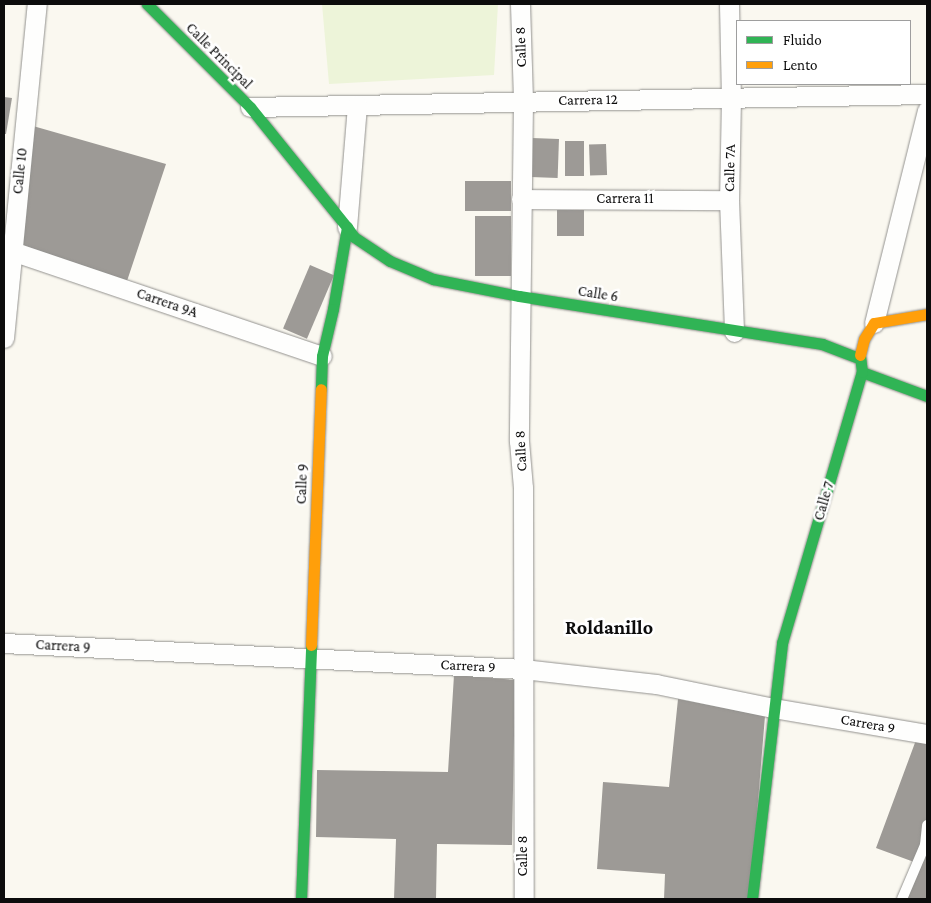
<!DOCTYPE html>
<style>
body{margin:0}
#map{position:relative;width:931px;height:903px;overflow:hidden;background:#faf8f0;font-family:"Crimson Pro",serif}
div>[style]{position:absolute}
.pitch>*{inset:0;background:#edf4d9}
.building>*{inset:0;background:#9d9a96;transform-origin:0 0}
.roads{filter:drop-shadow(0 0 1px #93928f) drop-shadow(0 0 1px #93928f)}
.lane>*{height:10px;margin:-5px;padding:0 5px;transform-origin:5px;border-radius:5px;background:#fefefd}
.street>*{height:19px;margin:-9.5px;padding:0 9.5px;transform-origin:9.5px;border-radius:9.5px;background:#fefefd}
.fast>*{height:11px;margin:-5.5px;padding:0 5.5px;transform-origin:5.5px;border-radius:5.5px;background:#30b455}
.slow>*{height:11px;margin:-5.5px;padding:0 5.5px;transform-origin:5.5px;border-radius:5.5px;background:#ff9f0a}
span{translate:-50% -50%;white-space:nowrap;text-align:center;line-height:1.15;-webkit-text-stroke:5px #fff;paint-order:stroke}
.street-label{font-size:15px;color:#0c0c0c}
.district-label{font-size:20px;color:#0c0c0c;font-weight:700}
.frame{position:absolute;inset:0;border:5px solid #0c0c0c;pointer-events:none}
.legend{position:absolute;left:736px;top:20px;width:175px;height:65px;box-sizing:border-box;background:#fff;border:1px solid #9e9e9e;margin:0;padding:6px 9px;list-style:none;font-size:15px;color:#0c0c0c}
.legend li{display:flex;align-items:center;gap:10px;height:25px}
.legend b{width:25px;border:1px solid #9e9e9e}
</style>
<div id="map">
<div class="pitch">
<div style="clip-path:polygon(322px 4px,498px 4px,494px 75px,329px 84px)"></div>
</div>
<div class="building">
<div style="clip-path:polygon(4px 97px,12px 98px,6px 134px,4px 134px)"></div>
<div style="clip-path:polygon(33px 126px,166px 164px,127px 281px,19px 244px)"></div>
<div style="left:532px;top:138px;width:27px;height:39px;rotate:2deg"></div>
<div style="left:565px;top:141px;width:19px;height:35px"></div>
<div style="left:606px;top:144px;width:31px;height:17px;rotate:88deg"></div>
<div style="left:465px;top:181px;width:46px;height:30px"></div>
<div style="left:557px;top:210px;width:27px;height:26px"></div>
<div style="left:475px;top:216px;width:36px;height:60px"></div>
<div style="left:310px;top:265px;width:26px;height:69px;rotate:23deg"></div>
<div style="clip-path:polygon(454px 675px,515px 680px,512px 845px,437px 844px,436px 899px,394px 899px,396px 839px,316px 837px,317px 770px,448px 772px)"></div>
<div style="clip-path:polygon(678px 699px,765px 716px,750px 899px,664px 899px,665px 874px,597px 869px,603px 782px,669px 787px)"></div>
<div style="clip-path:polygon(916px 740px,927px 742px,927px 899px,898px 899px,914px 862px,876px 848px)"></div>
</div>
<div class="roads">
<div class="lane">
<div style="left:902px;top:899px;width:59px;rotate:-66.9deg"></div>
<div style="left:925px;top:845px;width:20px;rotate:-84deg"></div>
</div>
<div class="street">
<div style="left:520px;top:4px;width:97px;rotate:88.2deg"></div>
<div style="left:523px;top:101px;width:340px;rotate:90.7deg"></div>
<div style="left:519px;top:441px;width:47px;rotate:85.1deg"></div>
<div style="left:523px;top:488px;width:411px;rotate:89.9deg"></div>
<div style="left:729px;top:4px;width:94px;rotate:88.8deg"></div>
<div style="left:731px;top:98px;width:102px;rotate:91.1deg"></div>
<div style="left:729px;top:200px;width:132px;rotate:87.8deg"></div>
<div style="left:250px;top:107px;width:677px;rotate:-1.1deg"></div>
<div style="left:521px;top:199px;width:208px;rotate:0.3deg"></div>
<div style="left:347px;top:227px;width:122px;rotate:-85.3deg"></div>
<div style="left:12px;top:251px;width:327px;rotate:18.7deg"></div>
<div style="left:874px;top:323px;width:219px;rotate:-76deg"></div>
<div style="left:4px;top:338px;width:336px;rotate:-84.4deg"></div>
<div style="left:4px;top:643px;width:520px;rotate:2.87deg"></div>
<div style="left:523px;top:669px;width:134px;rotate:6.4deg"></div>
<div style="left:656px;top:684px;width:119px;rotate:11.6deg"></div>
<div style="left:773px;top:708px;width:156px;rotate:9.6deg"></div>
</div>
<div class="fast">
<div style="left:147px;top:4px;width:146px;rotate:45deg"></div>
<div style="left:250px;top:107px;width:154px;rotate:51.1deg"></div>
<div style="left:347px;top:227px;width:83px;rotate:99.7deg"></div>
<div style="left:333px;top:309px;width:48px;rotate:103.2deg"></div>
<div style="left:322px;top:356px;width:33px;rotate:92deg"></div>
<div style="left:347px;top:227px;width:12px;rotate:55deg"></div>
<div style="left:354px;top:237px;width:43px;rotate:33.7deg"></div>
<div style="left:390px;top:261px;width:47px;rotate:22.7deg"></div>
<div style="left:433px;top:279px;width:88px;rotate:11.2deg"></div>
<div style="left:519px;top:296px;width:307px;rotate:9deg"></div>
<div style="left:822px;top:344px;width:40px;rotate:21deg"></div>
<div style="left:862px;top:372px;width:69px;rotate:20.3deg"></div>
<div style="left:301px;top:899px;width:254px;rotate:-87.7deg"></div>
<div style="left:752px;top:899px;width:258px;rotate:-83.3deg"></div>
<div style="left:782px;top:643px;width:283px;rotate:-73.6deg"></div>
<div style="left:862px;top:372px;width:17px;rotate:-97deg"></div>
</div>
<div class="slow">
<div style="left:860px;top:355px;width:16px;rotate:-76deg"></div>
<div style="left:864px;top:339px;width:19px;rotate:-58deg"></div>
<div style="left:874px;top:323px;width:54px;rotate:-9.6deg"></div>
<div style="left:311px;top:645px;width:256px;rotate:-87.8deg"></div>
</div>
</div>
<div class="street-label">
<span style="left:521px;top:47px;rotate:-92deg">Calle 8</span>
<span style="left:219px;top:56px;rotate:45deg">Calle Principal</span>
<span style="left:588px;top:100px;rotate:-1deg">Carrera 12</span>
<span style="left:730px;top:168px;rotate:-89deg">Calle 7A</span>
<span style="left:20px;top:171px;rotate:-84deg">Calle 10</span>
<span style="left:625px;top:199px">Carrera 11</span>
<span style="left:598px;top:294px;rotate:9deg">Calle 6</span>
<span style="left:167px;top:303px;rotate:19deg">Carrera 9A</span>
<span style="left:521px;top:451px;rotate:-93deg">Calle 8</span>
<span style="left:302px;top:484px;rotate:-88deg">Calle 9</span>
<span style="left:824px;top:501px;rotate:-74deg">Calle 7</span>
<span style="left:63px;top:646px;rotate:3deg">Carrera 9</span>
<span style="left:468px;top:666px;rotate:3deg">Carrera 9</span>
<span style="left:868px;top:724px;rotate:10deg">Carrera 9</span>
<span style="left:523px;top:856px;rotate:-90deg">Calle 8</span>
</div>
<div class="district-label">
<span style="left:609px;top:627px">Roldanillo</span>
</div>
<div class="frame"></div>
<ul class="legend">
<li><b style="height:6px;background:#30b455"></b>Fluido</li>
<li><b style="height:6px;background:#ff9f0a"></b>Lento</li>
</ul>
</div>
